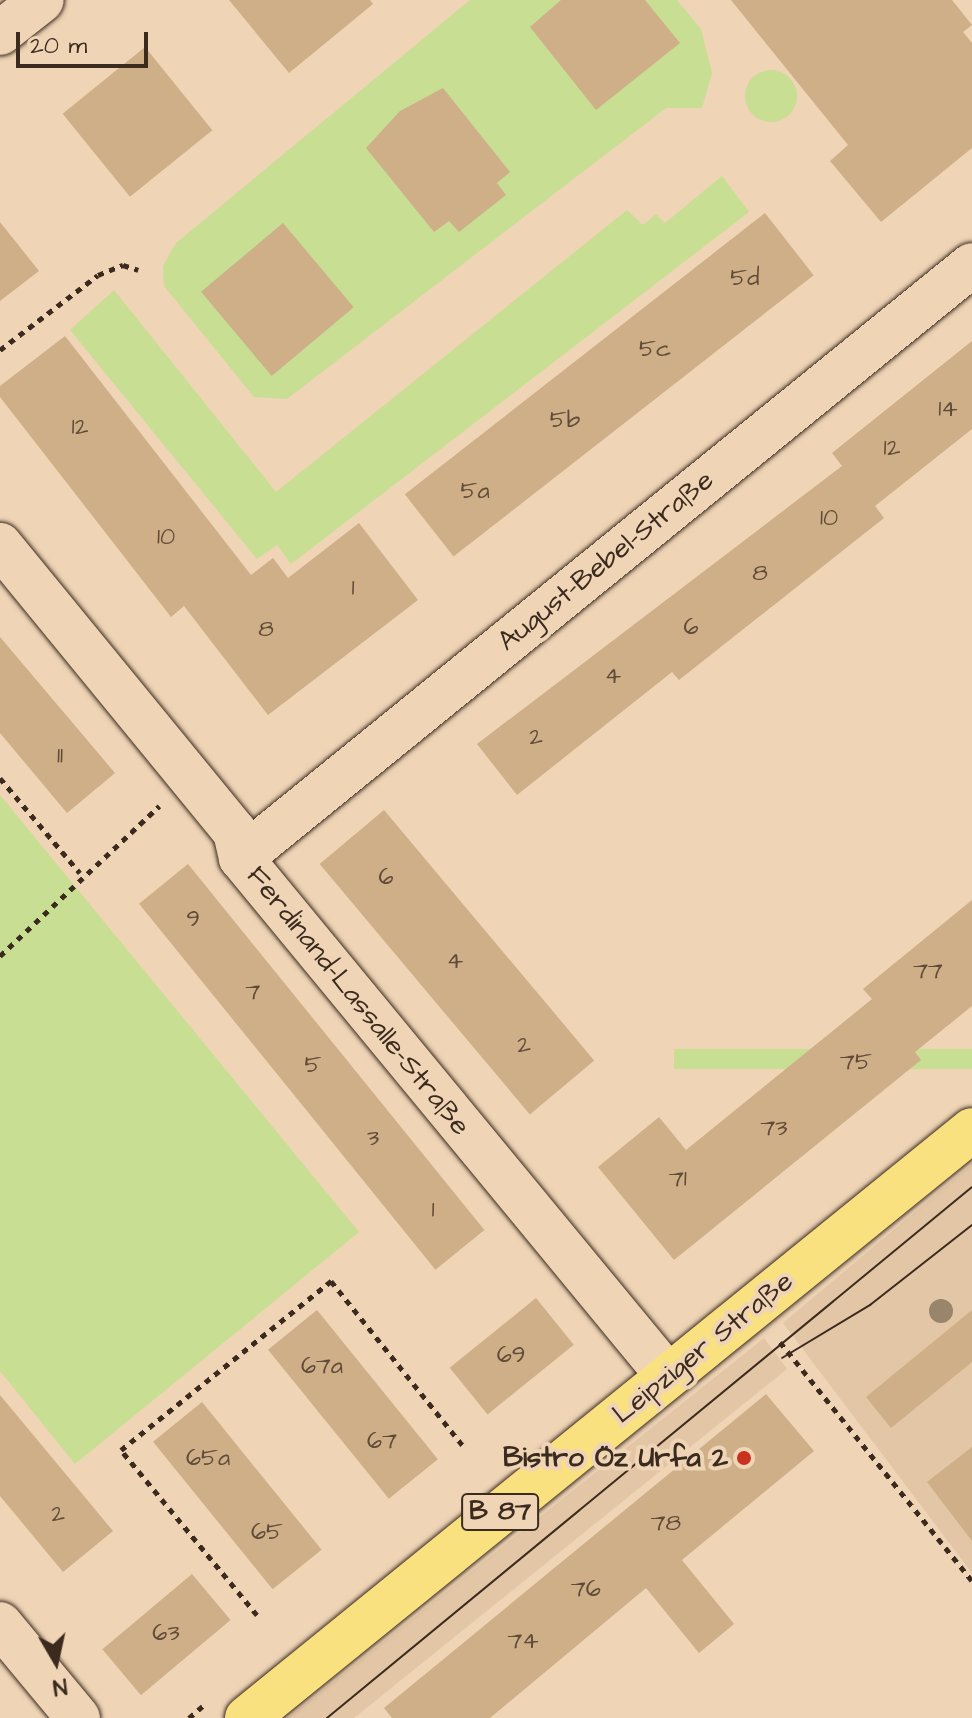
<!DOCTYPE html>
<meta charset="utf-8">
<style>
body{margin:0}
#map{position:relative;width:972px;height:1718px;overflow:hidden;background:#efd4b6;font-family:"Architects Daughter",sans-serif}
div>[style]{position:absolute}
.built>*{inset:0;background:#e2c6a5}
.green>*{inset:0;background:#c8de93;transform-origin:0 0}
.round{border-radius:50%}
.building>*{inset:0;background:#ceaf87;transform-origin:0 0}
.path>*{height:5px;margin-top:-2.5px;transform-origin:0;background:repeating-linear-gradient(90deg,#3b2a1e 0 6px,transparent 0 12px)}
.roads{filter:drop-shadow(0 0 2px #3b2a1e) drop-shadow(0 0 2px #3b2a1e)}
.street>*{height:44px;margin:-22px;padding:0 22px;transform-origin:22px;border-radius:22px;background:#efd4b6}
.primary>*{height:44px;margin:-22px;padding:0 22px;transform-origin:22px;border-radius:22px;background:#fae180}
.tram>*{height:2px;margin:-1px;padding:0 1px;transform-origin:1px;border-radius:1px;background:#3b2a1e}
.trees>*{width:24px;height:24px;margin:-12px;border-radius:50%;background:#98856c}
.dots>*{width:22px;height:22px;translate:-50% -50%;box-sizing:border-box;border:4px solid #efd4b6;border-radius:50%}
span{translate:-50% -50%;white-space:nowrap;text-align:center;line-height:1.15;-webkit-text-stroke:8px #efd4b6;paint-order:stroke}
.number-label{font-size:24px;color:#604b38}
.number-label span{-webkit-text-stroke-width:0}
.shield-label span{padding:2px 6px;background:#efd4b6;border:2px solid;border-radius:6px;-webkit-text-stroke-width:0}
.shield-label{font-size:26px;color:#3b2a1e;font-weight:700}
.street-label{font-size:28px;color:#3b2a1e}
.poi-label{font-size:28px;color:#3b2a1e;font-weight:700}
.right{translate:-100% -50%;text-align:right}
.north{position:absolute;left:16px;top:1622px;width:80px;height:80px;-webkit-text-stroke:6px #efd4b6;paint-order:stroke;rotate:171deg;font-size:22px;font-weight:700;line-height:32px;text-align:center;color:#3b2a1e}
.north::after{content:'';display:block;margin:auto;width:28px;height:36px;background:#3b2a1e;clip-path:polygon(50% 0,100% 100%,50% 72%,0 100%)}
.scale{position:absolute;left:16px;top:32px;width:132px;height:36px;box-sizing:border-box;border:4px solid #3b2a1e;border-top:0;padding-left:10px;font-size:24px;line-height:28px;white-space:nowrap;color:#3b2a1e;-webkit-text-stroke:6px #efd4b6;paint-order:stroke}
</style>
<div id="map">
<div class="built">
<div style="clip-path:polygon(972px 1164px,972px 1573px,783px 1323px)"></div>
<div style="clip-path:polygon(764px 1338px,787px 1369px,354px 1718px,288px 1718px)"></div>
</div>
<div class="green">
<div style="clip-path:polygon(470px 0,677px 0,701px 29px,712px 73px,702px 108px,666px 108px,287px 399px,254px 397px,164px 286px,163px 266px,176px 243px)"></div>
<div class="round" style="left:745px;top:70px;width:52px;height:52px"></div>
<div style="clip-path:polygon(722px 176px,749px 212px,291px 564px,277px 545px,257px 559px,70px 330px,114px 290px,276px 492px,627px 210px,643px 225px,656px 214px,665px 223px)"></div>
<div style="clip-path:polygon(0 795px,359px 1232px,75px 1464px,0 1371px)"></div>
<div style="left:972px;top:1049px;width:20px;height:298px;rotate:90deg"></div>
</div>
<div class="building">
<div style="clip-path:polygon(229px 0,370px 0,373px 4px,289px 73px)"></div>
<div style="clip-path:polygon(561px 0,645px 0,680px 43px,596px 110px,530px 27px)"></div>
<div style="clip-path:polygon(731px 0,952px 0,972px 25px,963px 32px,972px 43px,972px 148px,881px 222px,830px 161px,848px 145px)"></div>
<div style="left:145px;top:47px;width:107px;height:106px;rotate:51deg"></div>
<div style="clip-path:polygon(443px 88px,510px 172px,497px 183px,506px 195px,459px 232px,449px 221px,434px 232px,366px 148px,400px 111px)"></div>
<div style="left:765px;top:213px;width:79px;height:457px;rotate:52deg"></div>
<div style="clip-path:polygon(0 222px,39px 271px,0 301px)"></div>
<div style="left:283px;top:223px;width:110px;height:107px;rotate:50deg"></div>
<div style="clip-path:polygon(65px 336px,251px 575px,273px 558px,288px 578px,359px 523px,418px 600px,268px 715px,184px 606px,171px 617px,0 397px,0 386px)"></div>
<div style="clip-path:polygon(972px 341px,972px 429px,875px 506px,884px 518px,679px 680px,672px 672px,517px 795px,477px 744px,842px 466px,832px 453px)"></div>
<div style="clip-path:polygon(0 637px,115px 773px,67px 813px,0 733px)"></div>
<div style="left:384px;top:810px;width:327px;height:84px;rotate:50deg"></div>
<div style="left:188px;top:864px;width:471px;height:63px;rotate:51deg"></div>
<div style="clip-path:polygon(972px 900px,972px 1006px,915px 1052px,921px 1060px,674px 1260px,598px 1167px,659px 1117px,686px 1150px,872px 999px,863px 989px)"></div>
<div style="left:536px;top:1298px;width:60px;height:111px;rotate:51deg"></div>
<div style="left:317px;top:1310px;width:192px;height:63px;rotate:51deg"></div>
<div style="clip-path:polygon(972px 1310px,972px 1362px,891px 1428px,866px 1397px)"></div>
<div style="clip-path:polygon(766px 1394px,814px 1451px,682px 1560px,734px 1624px,699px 1653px,646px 1588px,490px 1718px,392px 1718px,384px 1708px)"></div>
<div style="clip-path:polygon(0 1395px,113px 1531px,63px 1572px,0 1496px)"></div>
<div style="left:202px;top:1402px;width:190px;height:63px;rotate:51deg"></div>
<div style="clip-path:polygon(972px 1447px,972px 1541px,927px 1482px)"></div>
<div style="left:192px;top:1574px;width:60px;height:117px;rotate:50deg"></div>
</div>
<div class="path">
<div style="left:0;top:350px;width:123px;rotate:-37.4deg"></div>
<div style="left:98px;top:275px;width:27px;rotate:-22deg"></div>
<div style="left:123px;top:265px;width:16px;rotate:18deg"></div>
<div style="left:0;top:778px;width:124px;rotate:49.9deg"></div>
<div style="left:0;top:956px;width:219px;rotate:-43.3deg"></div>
<div style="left:780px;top:1342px;width:307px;rotate:51.2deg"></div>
<div style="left:257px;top:1615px;width:214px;rotate:-129.5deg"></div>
<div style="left:121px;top:1450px;width:270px;rotate:-38.8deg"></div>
<div style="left:331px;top:1281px;width:213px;rotate:51.3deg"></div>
<div style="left:189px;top:1718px;width:18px;rotate:-41deg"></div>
</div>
<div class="roads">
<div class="street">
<div style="left:0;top:33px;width:53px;rotate:-38.2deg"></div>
<div style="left:0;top:545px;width:371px;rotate:50.7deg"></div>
<div style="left:235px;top:832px;width:27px;rotate:77deg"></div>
<div style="left:241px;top:858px;width:671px;rotate:50.5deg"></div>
<div style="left:241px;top:858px;width:941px;rotate:-39.05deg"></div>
<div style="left:0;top:1624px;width:122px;rotate:50.3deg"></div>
</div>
<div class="primary">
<div style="left:247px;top:1718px;width:933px;rotate:-39.04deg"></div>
</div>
</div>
<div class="tram">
<div style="left:782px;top:1358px;width:103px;rotate:-31.1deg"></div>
<div style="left:870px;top:1305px;width:130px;rotate:-38.1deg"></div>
<div style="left:327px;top:1718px;width:835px;rotate:-39.46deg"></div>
</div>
<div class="trees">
<div style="left:941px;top:1311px"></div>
</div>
<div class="dots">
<div style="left:744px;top:1458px;background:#c8321e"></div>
</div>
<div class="number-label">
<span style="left:745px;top:279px">5d</span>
<span style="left:655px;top:350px">5c</span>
<span style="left:948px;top:410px">14</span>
<span style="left:565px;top:421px">5b</span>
<span style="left:80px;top:428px">12</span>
<span style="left:892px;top:449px">12</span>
<span style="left:475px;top:492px">5a</span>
<span style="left:829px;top:519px">10</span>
<span style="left:166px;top:538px">10</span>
<span style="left:760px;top:574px">8</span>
<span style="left:353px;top:589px">1</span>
<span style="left:691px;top:628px">6</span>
<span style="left:266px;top:630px">8</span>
<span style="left:613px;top:677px">4</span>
<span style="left:536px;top:738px">2</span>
<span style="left:60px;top:757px">11</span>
<span style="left:386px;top:878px">6</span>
<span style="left:193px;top:920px">9</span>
<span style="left:455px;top:962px">4</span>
<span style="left:928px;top:972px">77</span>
<span style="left:253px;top:993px">7</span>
<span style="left:524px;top:1046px">2</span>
<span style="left:856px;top:1063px">75</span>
<span style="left:313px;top:1066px">5</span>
<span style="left:774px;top:1129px">73</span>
<span style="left:373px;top:1139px">3</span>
<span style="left:678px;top:1180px">71</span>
<span style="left:433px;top:1211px">1</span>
<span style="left:511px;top:1356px">69</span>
<span style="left:322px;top:1367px">67a</span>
<span style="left:382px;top:1442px">67</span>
<span style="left:208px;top:1459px">65a</span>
<span style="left:58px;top:1515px">2</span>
<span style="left:666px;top:1524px">78</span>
<span style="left:267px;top:1533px">65</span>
<span style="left:586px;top:1590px">76</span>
<span style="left:166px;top:1634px">63</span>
<span style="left:523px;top:1642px">74</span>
</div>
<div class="shield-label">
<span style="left:500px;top:1512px">B 87</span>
</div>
<div class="street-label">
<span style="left:606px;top:561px;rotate:-39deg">August-Bebel-Straße</span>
<span style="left:358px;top:1001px;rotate:51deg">Ferdinand-Lassalle-Straße</span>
<span style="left:703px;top:1348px;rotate:-39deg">Leipziger Straße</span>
</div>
<div class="poi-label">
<span class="right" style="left:728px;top:1458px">Bistro Öz Urfa 2</span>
</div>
<div class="north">N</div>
<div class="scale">20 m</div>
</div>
